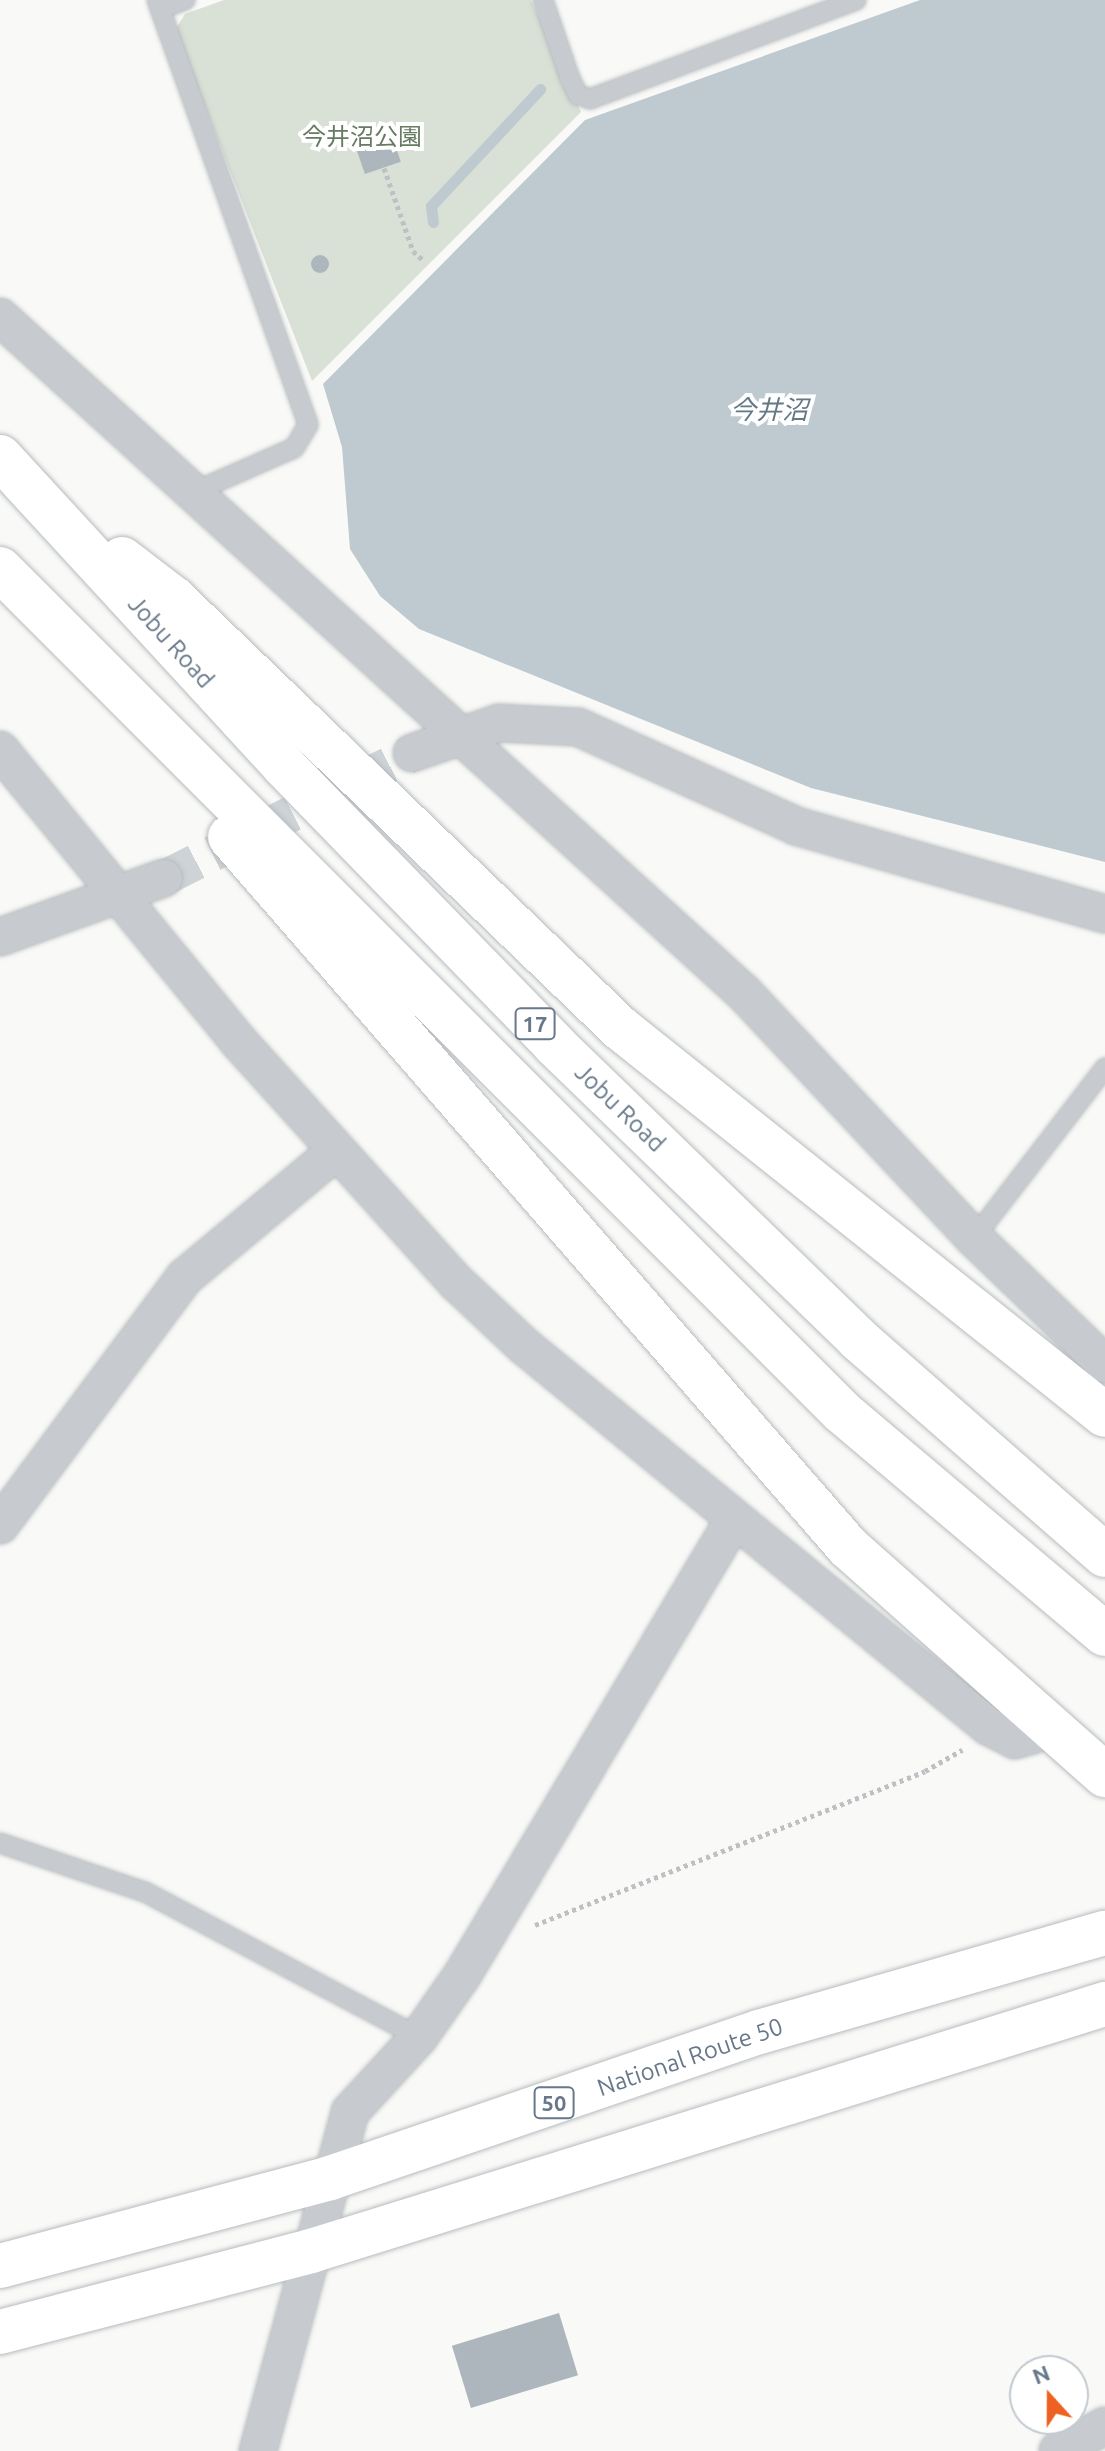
<!DOCTYPE html>
<meta charset="utf-8">
<style>
body{margin:0}
#map{position:relative;width:1105px;height:2451px;overflow:hidden;background:#f9faf7;font-family:Ubuntu,"Noto Sans JP",sans-serif}
div>[style]{position:absolute}
.green>*{inset:0;background:#d9e0d6}
.water>*{inset:0;background:#bfcad0}
.stream>*{height:11px;margin:-5.5px;padding:0 5.5px;transform-origin:5.5px;border-radius:5.5px;background:#bfcad0}
.building>*{inset:0;background:#adb6bc;transform-origin:0 0}
.round{border-radius:50%}
.minor-tunnel>*{height:36px;margin-top:-18px;transform-origin:0;background:repeating-linear-gradient(90deg,#cdd3d6 0 36px,transparent 0 54px)}
.path>*{height:5px;margin-top:-2.5px;transform-origin:0;background:repeating-linear-gradient(90deg,#bec1c4 0 4px,transparent 0 8px)}
.roads{filter:drop-shadow(0 0 2px #b7bbbf) drop-shadow(0 0 2px #b7bbbf)}
.service>*{height:18px;margin:-9px;padding:0 9px;transform-origin:9px;border-radius:9px;background:#c7cbcf}
.minor>*{height:36px;margin:-18px;padding:0 18px;transform-origin:18px;border-radius:18px;background:#c7cbcf}
.trunk>*{height:44px;margin:-22px;padding:0 22px;transform-origin:22px;border-radius:22px;background:#fff}
span{translate:-50% -50%;white-space:nowrap;text-align:center;line-height:1.15;-webkit-text-stroke:8px #fff;paint-order:stroke}
.shield-label span{padding:2px 6px;background:#fff;border:2px solid;border-radius:6px;-webkit-text-stroke-width:0}
.shield-label{font-size:22px;color:#67788a;font-weight:700}
.park-label{font-size:24px;color:#667b62}
.street-label{font-size:24px;color:#67788a}
.water-label{font-size:26px;color:#637985;font-style:italic}
.north{position:absolute;left:1009px;top:2355px;width:80px;height:80px;box-sizing:border-box;background:#fff;border:2px solid #c2c9d0;border-radius:50%;rotate:339deg;font-size:22px;font-weight:700;line-height:32px;text-align:center;color:#67788a}
.north::after{content:'';display:block;margin:auto;width:28px;height:36px;background:#ee6123;clip-path:polygon(50% 0,100% 100%,50% 72%,0 100%)}
</style>
<div id="map">
<div class="green">
<div style="clip-path:polygon(224px 0,531px 0,581px 112px,312px 381px,175px 30px,185px 14px)"></div>
</div>
<div class="water">
<div style="clip-path:polygon(920px 0,1105px 0,1105px 862px,811px 788px,419px 629px,380px 596px,350px 549px,342px 447px,323px 384px,585px 120px)"></div>
</div>
<div class="stream">
<div style="left:433px;top:222px;width:16px;rotate:-97deg"></div>
<div style="left:431px;top:206px;width:160px;rotate:-47deg"></div>
</div>
<div class="building">
<div style="left:393px;top:139px;width:24px;height:38px;rotate:71deg"></div>
<div class="round" style="left:311px;top:255px;width:18px;height:18px"></div>
<div style="left:559px;top:2313px;width:65px;height:112px;rotate:73deg"></div>
</div>
<div class="minor-tunnel">
<div style="left:164px;top:878px;width:278px;rotate:-26.7deg"></div>
</div>
<div class="path">
<div style="left:384px;top:168px;width:88px;rotate:70.7deg"></div>
<div style="left:413px;top:251px;width:15px;rotate:42deg"></div>
<div style="left:535px;top:1925px;width:419px;rotate:-21.5deg"></div>
<div style="left:925px;top:1771px;width:43px;rotate:-29.6deg"></div>
</div>
<div class="roads">
<div class="service">
<div style="left:157px;top:0;width:451px;rotate:70.4deg"></div>
<div style="left:308px;top:425px;width:27px;rotate:121deg"></div>
<div style="left:294px;top:448px;width:115px;rotate:156.3deg"></div>
<div style="left:543px;top:0;width:80px;rotate:71.1deg"></div>
<div style="left:569px;top:76px;width:21px;rotate:65deg"></div>
<div style="left:578px;top:95px;width:13px;rotate:18deg"></div>
<div style="left:590px;top:99px;width:284px;rotate:-20.4deg"></div>
<div style="left:160px;top:9px;width:27px;rotate:-20deg"></div>
<div style="left:974px;top:1238px;width:215px;rotate:-52.4deg"></div>
<div style="left:0;top:1843px;width:153px;rotate:18.7deg"></div>
<div style="left:145px;top:1892px;width:310px;rotate:27.9deg"></div>
</div>
<div class="minor">
<div style="left:0;top:317px;width:1005px;rotate:42.26deg"></div>
<div style="left:744px;top:993px;width:336px;rotate:46.8deg"></div>
<div style="left:974px;top:1238px;width:182px;rotate:43.9deg"></div>
<div style="left:0;top:750px;width:377px;rotate:50.7deg"></div>
<div style="left:239px;top:1042px;width:325px;rotate:47.9deg"></div>
<div style="left:457px;top:1283px;width:91px;rotate:43.2deg"></div>
<div style="left:523px;top:1345px;width:601px;rotate:39.33deg"></div>
<div style="left:988px;top:1726px;width:30px;rotate:27deg"></div>
<div style="left:1015px;top:1740px;width:18px;rotate:-16deg"></div>
<div style="left:1032px;top:1735px;width:17px;rotate:-62deg"></div>
<div style="left:412px;top:753px;width:92px;rotate:-19deg"></div>
<div style="left:499px;top:723px;width:79px;rotate:2.9deg"></div>
<div style="left:578px;top:727px;width:239px;rotate:24.4deg"></div>
<div style="left:796px;top:826px;width:321px;rotate:15.9deg"></div>
<div style="left:0;top:937px;width:174px;rotate:-19.8deg"></div>
<div style="left:0;top:1525px;width:309px;rotate:-53.3deg"></div>
<div style="left:185px;top:1277px;width:197px;rotate:-39.8deg"></div>
<div style="left:258px;top:2451px;width:351px;rotate:-74.8deg"></div>
<div style="left:350px;top:2112px;width:102px;rotate:-47.4deg"></div>
<div style="left:419px;top:2037px;width:77px;rotate:-55.1deg"></div>
<div style="left:463px;top:1974px;width:525px;rotate:-59.19deg"></div>
<div style="left:1058px;top:2451px;width:53px;rotate:-28deg"></div>
</div>
<div class="trunk">
<div style="left:0;top:457px;width:420px;rotate:47.4deg"></div>
<div style="left:284px;top:766px;width:389px;rotate:45.8deg"></div>
<div style="left:555px;top:1045px;width:422px;rotate:44.1deg"></div>
<div style="left:858px;top:1339px;width:328px;rotate:41.2deg"></div>
<div style="left:122px;top:559px;width:64px;rotate:37.4deg"></div>
<div style="left:173px;top:598px;width:620px;rotate:43.89deg"></div>
<div style="left:620px;top:1028px;width:620px;rotate:38.59deg"></div>
<div style="left:0;top:569px;width:1191px;rotate:45.03deg"></div>
<div style="left:842px;top:1412px;width:344px;rotate:40.2deg"></div>
<div style="left:230px;top:837px;width:941px;rotate:48.96deg"></div>
<div style="left:848px;top:1547px;width:344px;rotate:41.6deg"></div>
<div style="left:0;top:2266px;width:342px;rotate:-14.9deg"></div>
<div style="left:330px;top:2178px;width:453px;rotate:-18.8deg"></div>
<div style="left:759px;top:2032px;width:360px;rotate:-16deg"></div>
<div style="left:0;top:2332px;width:321px;rotate:-14.6deg"></div>
<div style="left:311px;top:2251px;width:832px;rotate:-17.28deg"></div>
</div>
</div>
<div class="shield-label">
<span style="left:535px;top:1024px">17</span>
<span style="left:554px;top:2103px">50</span>
</div>
<div class="park-label">
<span style="left:362px;top:137px">今井沼公園</span>
</div>
<div class="street-label">
<span style="left:171px;top:642px;rotate:48deg">Jobu Road</span>
<span style="left:620px;top:1108px;rotate:44deg">Jobu Road</span>
<span style="left:690px;top:2057px;rotate:-19deg">National Route 50</span>
</div>
<div class="water-label">
<span style="left:769px;top:410px">今井沼</span>
</div>
<div class="north">N</div>
</div>
